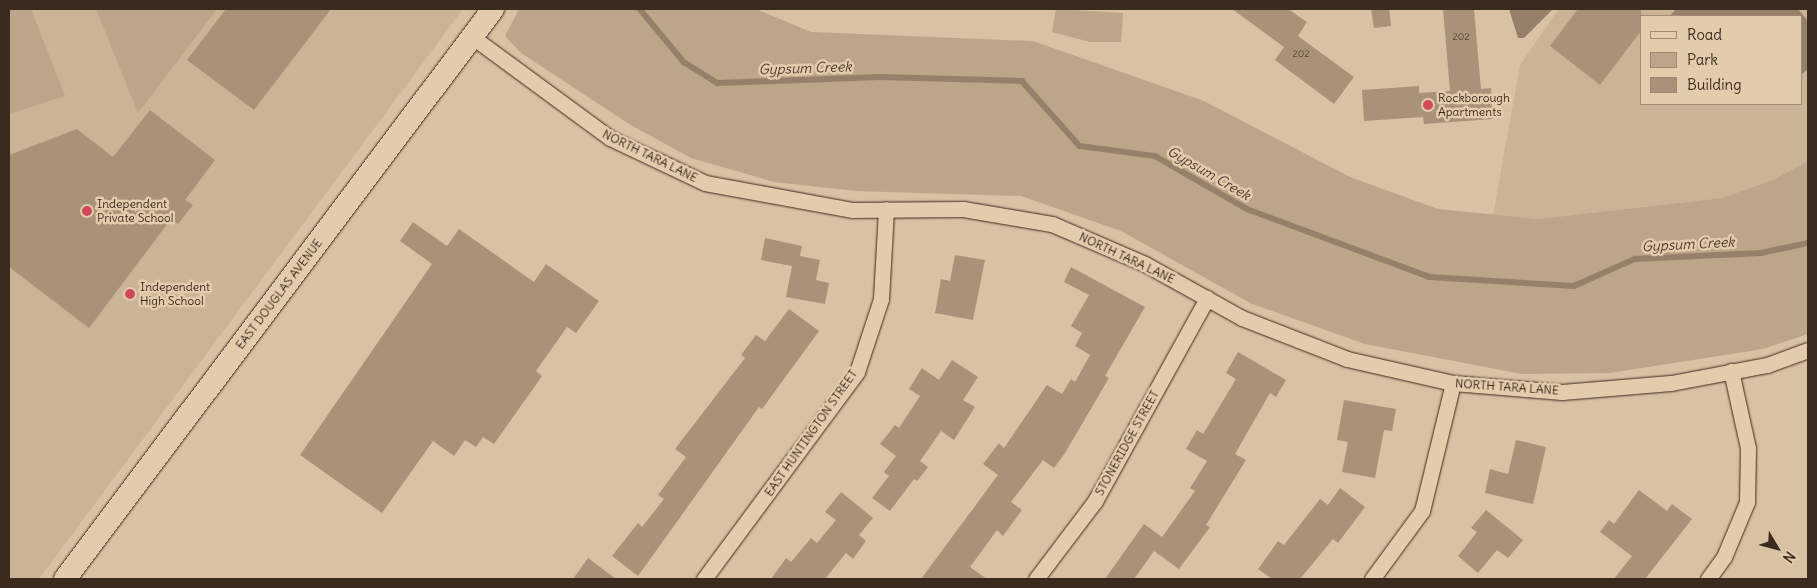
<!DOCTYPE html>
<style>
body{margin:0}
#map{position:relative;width:1817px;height:588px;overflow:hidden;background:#d8c2a3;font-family:Delius,sans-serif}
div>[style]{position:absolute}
.built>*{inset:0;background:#cab496}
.green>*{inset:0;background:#bba68a}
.water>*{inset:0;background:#95816a}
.stream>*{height:5.5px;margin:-2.75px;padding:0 2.75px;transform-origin:2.75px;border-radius:2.75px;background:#95816a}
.building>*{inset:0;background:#a89379}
.roads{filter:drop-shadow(0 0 1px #3b2a1e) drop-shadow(0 0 1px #3b2a1e)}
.street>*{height:15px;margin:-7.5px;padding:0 7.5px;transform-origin:7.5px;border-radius:7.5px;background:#e2ccab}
.secondary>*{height:22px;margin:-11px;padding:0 11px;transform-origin:11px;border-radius:11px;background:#e2ccab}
.dots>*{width:14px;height:14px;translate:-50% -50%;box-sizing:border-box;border:2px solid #e2ccab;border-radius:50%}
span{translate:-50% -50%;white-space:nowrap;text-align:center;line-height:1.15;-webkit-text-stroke:5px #e2ccab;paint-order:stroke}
.number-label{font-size:10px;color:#564435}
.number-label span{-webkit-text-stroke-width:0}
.poi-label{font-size:12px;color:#3b2a1e}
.left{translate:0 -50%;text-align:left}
.street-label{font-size:12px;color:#3b2a1e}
.water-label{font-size:14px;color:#4d3b2d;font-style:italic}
.frame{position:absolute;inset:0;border:10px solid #3b2a1e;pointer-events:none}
.legend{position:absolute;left:1640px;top:15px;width:162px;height:90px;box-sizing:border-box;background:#e2ccab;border:1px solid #9f8b73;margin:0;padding:6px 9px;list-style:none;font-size:15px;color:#3b2a1e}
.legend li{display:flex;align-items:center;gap:10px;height:25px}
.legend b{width:25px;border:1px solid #9f8b73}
.north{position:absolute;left:1752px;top:523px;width:50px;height:50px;-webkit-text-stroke:4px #e2ccab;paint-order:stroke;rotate:127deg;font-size:14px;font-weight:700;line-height:20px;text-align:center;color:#3b2a1e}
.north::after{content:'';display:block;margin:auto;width:18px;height:22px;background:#3b2a1e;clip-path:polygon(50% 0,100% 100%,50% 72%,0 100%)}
</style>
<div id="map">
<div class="built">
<div style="clip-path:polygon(9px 9px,463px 9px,39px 579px,9px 579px)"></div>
<div style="clip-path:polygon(evenodd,1559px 9px,1808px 9px,1808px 161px,1773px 180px,1722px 198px,1538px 219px,1493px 215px,1520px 65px,1559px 9px,1641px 16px,1801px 16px,1801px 104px,1641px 104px,1641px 16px)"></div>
</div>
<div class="green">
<div style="clip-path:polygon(9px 9px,31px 9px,65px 96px,9px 114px)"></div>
<div style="clip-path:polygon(96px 9px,217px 9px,138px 113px)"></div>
<div style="clip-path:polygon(519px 9px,756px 9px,811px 32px,1033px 41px,1204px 101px,1350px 177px,1438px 209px,1538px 219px,1722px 198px,1773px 180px,1808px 161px,1808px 334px,1763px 349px,1610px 373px,1522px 374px,1365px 344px,1252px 304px,1121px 231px,1021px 196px,856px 191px,774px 182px,691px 158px,629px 124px,521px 53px,505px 36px)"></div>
<div style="clip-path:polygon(1056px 9px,1123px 13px,1121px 42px,1090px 42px,1052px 32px)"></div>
</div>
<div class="water">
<div style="clip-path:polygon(1509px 9px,1553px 9px,1524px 38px,1518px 38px)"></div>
<div style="clip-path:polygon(1676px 9px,1798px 9px,1808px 21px,1808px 69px,1801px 75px,1801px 16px,1670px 16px)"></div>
</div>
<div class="stream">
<div style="left:640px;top:9px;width:69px;rotate:50.3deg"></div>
<div style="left:684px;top:62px;width:40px;rotate:32deg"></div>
<div style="left:718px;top:83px;width:162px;rotate:-2.1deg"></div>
<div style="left:880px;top:77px;width:142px;rotate:1.6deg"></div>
<div style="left:1022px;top:81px;width:87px;rotate:48.3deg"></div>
<div style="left:1080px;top:146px;width:76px;rotate:7.6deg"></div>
<div style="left:1155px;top:156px;width:106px;rotate:29.9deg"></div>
<div style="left:1247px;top:209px;width:195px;rotate:20.4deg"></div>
<div style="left:1430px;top:277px;width:144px;rotate:3.6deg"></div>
<div style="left:1574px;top:286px;width:67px;rotate:-23.9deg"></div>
<div style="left:1635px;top:259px;width:126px;rotate:-2.7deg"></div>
<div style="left:1761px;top:253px;width:48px;rotate:-12deg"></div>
</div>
<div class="building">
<div style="clip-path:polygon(226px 9px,331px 9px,254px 110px,187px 60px)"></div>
<div style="clip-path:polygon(1232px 9px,1288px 9px,1307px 22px,1298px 36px,1354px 77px,1334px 104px,1275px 60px,1284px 47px)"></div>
<div style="clip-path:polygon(1371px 9px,1389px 9px,1391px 26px,1374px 28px)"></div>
<div style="clip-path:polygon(1443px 9px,1474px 9px,1481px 89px,1491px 88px,1493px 119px,1424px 124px,1423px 117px,1364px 121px,1362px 90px,1419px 86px,1419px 93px,1450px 91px)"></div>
<div style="clip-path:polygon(1578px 9px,1641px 9px,1641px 31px,1600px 85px,1550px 46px)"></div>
<div style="clip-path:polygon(150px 110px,215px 160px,185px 200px,193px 205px,178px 224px,171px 219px,89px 328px,9px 267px,9px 155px,77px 129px,113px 157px)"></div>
<div style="clip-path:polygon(413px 222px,447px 246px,459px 229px,534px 282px,546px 264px,599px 301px,576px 333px,567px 327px,536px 371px,542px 376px,494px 444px,483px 437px,476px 447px,465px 440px,454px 456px,433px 441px,382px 513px,300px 455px,432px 264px,400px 241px)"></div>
<div style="clip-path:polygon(765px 238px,802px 246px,800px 256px,820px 260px,816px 280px,829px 283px,825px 304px,786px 297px,792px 266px,761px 260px)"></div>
<div style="clip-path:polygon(955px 255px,985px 260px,973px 320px,935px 313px,941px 279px,950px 281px)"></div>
<div style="clip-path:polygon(1071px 267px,1145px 307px,1105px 376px,1109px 378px,1065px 453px,1054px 468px,1043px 460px,1011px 502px,1022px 510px,1003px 536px,997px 530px,970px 567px,987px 579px,921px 579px,998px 475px,983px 464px,999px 443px,1004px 448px,1047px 385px,1062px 394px,1071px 379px,1075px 382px,1090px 355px,1075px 346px,1082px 333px,1071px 326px,1089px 295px,1064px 282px)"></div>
<div style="clip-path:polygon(789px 309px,819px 331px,762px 409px,759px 407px,638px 576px,612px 556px,638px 523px,642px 527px,664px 499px,658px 495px,686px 457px,675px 449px,745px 358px,741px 355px,756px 335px,765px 341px)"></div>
<div style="clip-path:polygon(1238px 352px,1286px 380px,1276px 397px,1270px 393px,1235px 454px,1246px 460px,1206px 525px,1210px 527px,1179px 569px,1154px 551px,1134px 579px,1105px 579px,1144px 524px,1162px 537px,1195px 491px,1190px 488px,1207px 461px,1186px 449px,1197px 430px,1203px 434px,1236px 379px,1226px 373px)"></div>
<div style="clip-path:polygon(952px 360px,978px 377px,963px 400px,975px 407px,954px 440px,941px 431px,920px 461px,928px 467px,917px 481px,914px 479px,890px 511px,872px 498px,889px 476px,884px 472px,896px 456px,880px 444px,895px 425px,899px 428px,920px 396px,909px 389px,922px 368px,939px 380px)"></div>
<div style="clip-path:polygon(1344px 400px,1396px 409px,1392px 431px,1384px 430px,1375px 478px,1342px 472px,1348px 442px,1337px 440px)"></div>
<div style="clip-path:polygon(1516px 440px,1546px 447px,1533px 504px,1485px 493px,1490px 469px,1508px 474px)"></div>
<div style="clip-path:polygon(1340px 488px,1365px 507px,1338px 543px,1333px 539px,1300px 579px,1272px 579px,1258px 569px,1278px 541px,1284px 545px,1320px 499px,1328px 505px)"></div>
<div style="clip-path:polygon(1639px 490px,1667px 511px,1672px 504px,1692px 519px,1645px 579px,1614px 579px,1632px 556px,1600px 532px,1609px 520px,1614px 524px)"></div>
<div style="clip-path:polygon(841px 492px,873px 518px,859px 535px,866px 541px,853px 559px,846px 553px,825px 579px,771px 579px,786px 558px,791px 562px,811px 538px,817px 543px,836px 520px,825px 512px)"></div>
<div style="clip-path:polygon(1486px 510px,1523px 540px,1508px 558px,1497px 550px,1478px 573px,1458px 556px,1477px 532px,1471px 528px)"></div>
<div style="clip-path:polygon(588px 558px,616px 579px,573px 579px)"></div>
</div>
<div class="roads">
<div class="street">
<div style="left:471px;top:36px;width:172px;rotate:36.3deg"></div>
<div style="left:610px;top:138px;width:105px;rotate:25.3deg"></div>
<div style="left:705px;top:183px;width:149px;rotate:10.4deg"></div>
<div style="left:852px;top:210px;width:111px;rotate:-0.5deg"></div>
<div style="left:963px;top:209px;width:90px;rotate:9.6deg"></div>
<div style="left:1052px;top:224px;width:101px;rotate:23.3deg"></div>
<div style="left:1145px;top:264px;width:111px;rotate:29.1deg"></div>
<div style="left:1242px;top:318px;width:113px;rotate:21.3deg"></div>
<div style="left:1347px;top:359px;width:109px;rotate:12.8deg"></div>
<div style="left:1453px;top:383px;width:109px;rotate:4.7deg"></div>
<div style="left:1562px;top:392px;width:109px;rotate:-4.7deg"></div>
<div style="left:1671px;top:383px;width:98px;rotate:-10.6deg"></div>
<div style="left:1767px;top:365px;width:44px;rotate:-20.1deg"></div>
<div style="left:704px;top:579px;width:257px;rotate:-53.5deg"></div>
<div style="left:857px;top:372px;width:77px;rotate:-71.8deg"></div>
<div style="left:881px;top:299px;width:90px;rotate:-86.8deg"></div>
<div style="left:1036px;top:579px;width:98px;rotate:-52.9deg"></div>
<div style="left:1095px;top:501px;width:232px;rotate:-61.1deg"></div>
<div style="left:1372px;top:579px;width:84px;rotate:-53.7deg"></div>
<div style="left:1422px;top:511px;width:132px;rotate:-76.4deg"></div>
<div style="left:1708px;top:579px;width:27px;rotate:-54deg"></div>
<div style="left:1724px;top:557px;width:60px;rotate:-67.3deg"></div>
<div style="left:1747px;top:502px;width:54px;rotate:-88.9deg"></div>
<div style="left:1748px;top:448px;width:79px;rotate:-102.4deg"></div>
</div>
<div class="secondary">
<div style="left:65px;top:579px;width:713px;rotate:-53.1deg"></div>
</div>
</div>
<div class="dots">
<div style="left:1428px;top:105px;background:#d1495b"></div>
<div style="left:87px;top:211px;background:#d1495b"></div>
<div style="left:130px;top:294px;background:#d1495b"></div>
</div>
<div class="number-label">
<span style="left:1461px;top:37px">202</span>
<span style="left:1301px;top:54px">202</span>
</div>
<div class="poi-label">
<span class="left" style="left:1438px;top:105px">Rockborough<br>Apartments</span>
<span class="left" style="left:97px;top:211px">Independent<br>Private School</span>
<span class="left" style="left:140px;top:294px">Independent<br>High School</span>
</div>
<div class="street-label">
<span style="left:650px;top:156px;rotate:26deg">NORTH TARA LANE</span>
<span style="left:1127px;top:258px;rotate:25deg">NORTH TARA LANE</span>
<span style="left:279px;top:294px;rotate:-53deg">EAST DOUGLAS AVENUE</span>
<span style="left:1507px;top:387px;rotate:4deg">NORTH TARA LANE</span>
<span style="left:811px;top:433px;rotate:-55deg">EAST HUNTINGTON STREET</span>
<span style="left:1127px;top:443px;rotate:-61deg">STONERIDGE STREET</span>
</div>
<div class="water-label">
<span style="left:805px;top:68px;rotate:-2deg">Gypsum Creek</span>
<span style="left:1209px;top:173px;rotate:30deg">Gypsum Creek</span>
<span style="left:1688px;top:244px;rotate:-3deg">Gypsum Creek</span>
</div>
<div class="frame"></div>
<ul class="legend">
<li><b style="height:6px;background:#e2ccab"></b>Road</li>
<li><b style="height:14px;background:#bba68a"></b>Park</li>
<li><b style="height:14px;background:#a89379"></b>Building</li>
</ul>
<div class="north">N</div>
</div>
